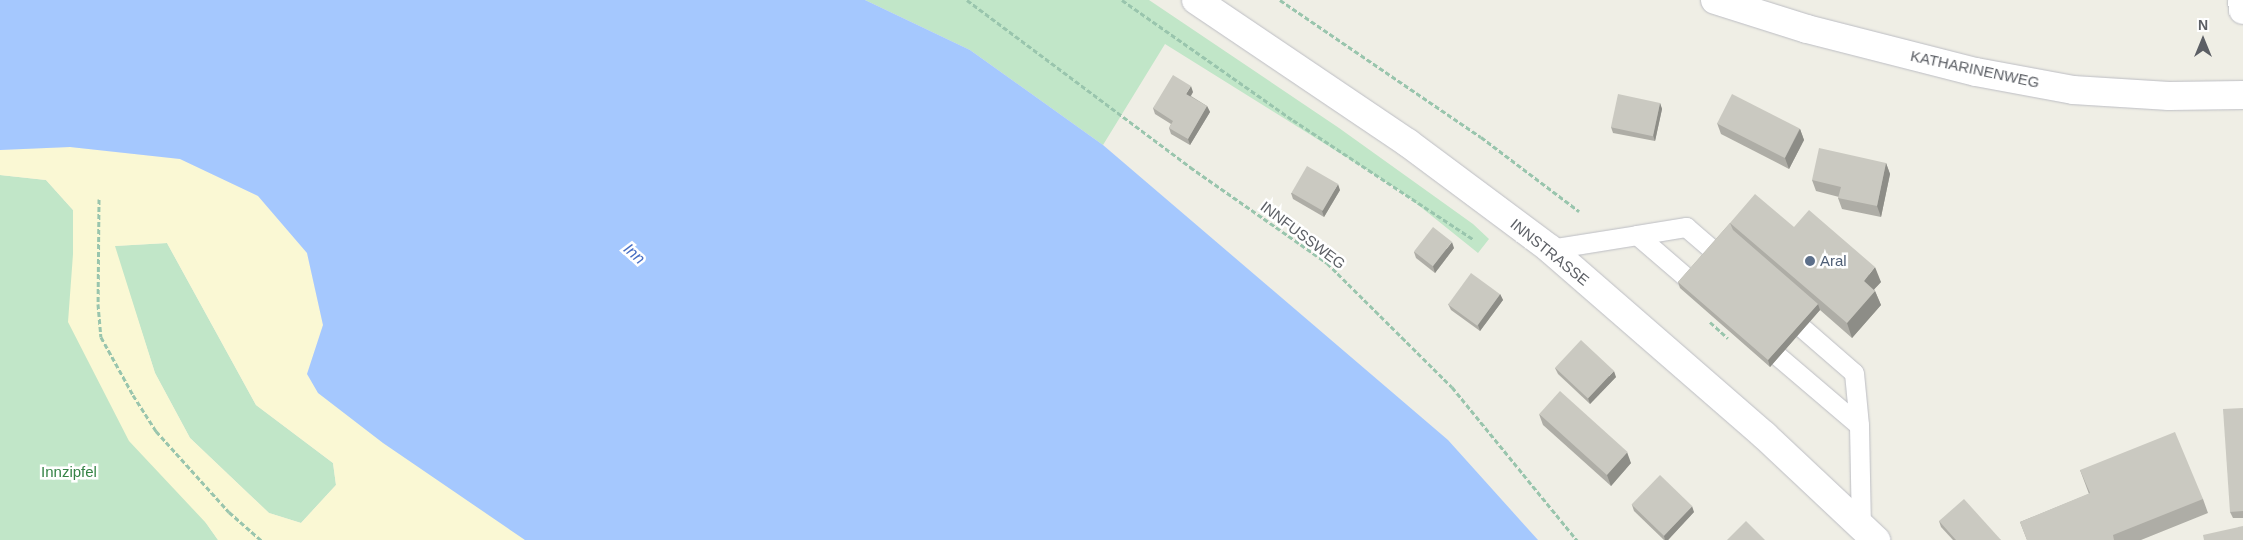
<!DOCTYPE html>
<style>
body{margin:0}
#map{position:relative;width:2243px;height:540px;overflow:hidden;background:#efeee5;font-family:Helvetica,sans-serif}
div>[style]{position:absolute}
.green>*{inset:0;background:#c1e6c8}
.sand>*{inset:0;background:#faf8d4}
.water>*{inset:0;background:#a5c8fe}
.path>*{height:3px;margin-top:-1.5px;transform-origin:0;background:repeating-linear-gradient(90deg,#99c5ad 0 5px,transparent 0 7.5px)}
.roads{filter:drop-shadow(0 0 1px #bcbdc3) drop-shadow(0 0 1px #bcbdc3)}
.lane>*{height:19px;margin:-9.5px;padding:0 9.5px;transform-origin:9.5px;border-radius:9.5px;background:#fff}
.street>*{height:28px;margin:-14px;padding:0 14px;transform-origin:14px;border-radius:14px;background:#fff}
.secondary>*{height:28px;margin:-14px;padding:0 14px;transform-origin:14px;border-radius:14px;background:#fff}
.wall>*{inset:0;background:#aeada6}
.shaded-wall>*{inset:0;background:#8d8d87}
.building>*{inset:0;background:#cac9c1;transform-origin:0 0}
.dots>*{width:14px;height:14px;translate:-50% -50%;box-sizing:border-box;border:2px solid #fff;border-radius:50%}
span{translate:-50% -50%;white-space:nowrap;text-align:center;line-height:1.15;-webkit-text-stroke:5px #fff;paint-order:stroke}
.street-label{font-size:15px;color:#5c5f65}
.service-label{font-size:15px;color:#4e5e75}
.left{translate:0 -50%;text-align:left}
.park-label{font-size:15px;color:#358346}
.water-label{font-size:16px;color:#476ec3;font-style:italic}
.north{position:absolute;left:2178px;top:15px;width:50px;height:50px;-webkit-text-stroke:4px #fff;paint-order:stroke;rotate:0deg;font-size:14px;font-weight:700;line-height:20px;text-align:center;color:#5c5f65}
.north::after{content:'';display:block;margin:auto;width:18px;height:22px;background:#5c5f65;clip-path:polygon(50% 0,100% 100%,50% 72%,0 100%)}
</style>
<div id="map">
<div class="green">
<div style="clip-path:polygon(865px 0,1149px 0,1339px 128px,1473px 224px,1489px 239px,1478px 253px,1402px 192px,1165px 44px,1103px 145px,970px 50px)"></div>
<div style="clip-path:polygon(0 175px,46px 180px,73px 210px,73px 254px,206px 523px,218px 540px,0 540px)"></div>
<div style="clip-path:polygon(167px 243px,256px 405px,333px 463px,336px 485px,301px 523px,269px 513px,190px 438px,155px 373px,114px 246px)"></div>
</div>
<div class="sand">
<div style="clip-path:polygon(evenodd,70px 147px,180px 159px,258px 196px,307px 253px,323px 325px,307px 374px,525px 540px,218px 540px,206px 523px,129px 441px,68px 322px,73px 254px,73px 210px,46px 180px,0 175px,0 150px,70px 147px,167px 243px,256px 405px,333px 463px,336px 485px,301px 523px,269px 513px,190px 438px,155px 373px,115px 246px,167px 243px)"></div>
</div>
<div class="water">
<div style="clip-path:polygon(0 0,865px 0,970px 50px,1103px 145px,1448px 440px,1538px 540px,525px 540px,383px 443px,318px 393px,307px 374px,323px 325px,307px 253px,258px 196px,180px 159px,70px 147px,0 150px)"></div>
</div>
<div class="path">
<div style="left:967px;top:0;width:279px;rotate:36.8deg"></div>
<div style="left:1190px;top:167px;width:167px;rotate:35deg"></div>
<div style="left:1327px;top:263px;width:176px;rotate:44.8deg"></div>
<div style="left:1452px;top:387px;width:198px;rotate:50.8deg"></div>
<div style="left:1122px;top:0;width:209px;rotate:35.1deg"></div>
<div style="left:1293px;top:120px;width:217px;rotate:33.5deg"></div>
<div style="left:1280px;top:0;width:243px;rotate:34.3deg"></div>
<div style="left:1481px;top:137px;width:123px;rotate:37.1deg"></div>
<div style="left:99px;top:199px;width:105px;rotate:90.5deg"></div>
<div style="left:98px;top:304px;width:33px;rotate:85deg"></div>
<div style="left:101px;top:337px;width:66px;rotate:61.1deg"></div>
<div style="left:133px;top:395px;width:43px;rotate:57.4deg"></div>
<div style="left:156px;top:431px;width:109px;rotate:48deg"></div>
<div style="left:229px;top:512px;width:43px;rotate:41.2deg"></div>
<div style="left:1710px;top:322px;width:24px;rotate:42deg"></div>
</div>
<div class="roads">
<div class="lane">
<div style="left:1637px;top:235px;width:50px;rotate:-9.3deg"></div>
<div style="left:1686px;top:227px;width:57px;rotate:40.7deg"></div>
<div style="left:1550px;top:249px;width:88px;rotate:-9.1deg"></div>
<div style="left:1637px;top:235px;width:86px;rotate:40.7deg"></div>
<div style="left:1785px;top:313px;width:91px;rotate:41deg"></div>
<div style="left:1854px;top:373px;width:52px;rotate:84.5deg"></div>
<div style="left:1759px;top:340px;width:131px;rotate:40.4deg"></div>
<div style="left:1859px;top:425px;width:100px;rotate:88.9deg"></div>
</div>
<div class="street">
<div style="left:1715px;top:0;width:96px;rotate:17.5deg"></div>
<div style="left:1807px;top:29px;width:174px;rotate:14.3deg"></div>
<div style="left:1976px;top:72px;width:99px;rotate:10.5deg"></div>
<div style="left:2073px;top:90px;width:96px;rotate:3.6deg"></div>
<div style="left:2169px;top:96px;width:74px;rotate:-0.8deg"></div>
</div>
<div class="secondary">
<div style="left:1196px;top:0;width:256px;rotate:34deg"></div>
<div style="left:1408px;top:143px;width:177px;rotate:36.7deg"></div>
<div style="left:1550px;top:249px;width:284px;rotate:41deg"></div>
<div style="left:1764px;top:435px;width:154px;rotate:43.2deg"></div>
<div style="left:2242px;top:0;width:10px;rotate:84deg"></div>
</div>
</div>
<div class="wall">
<div style="clip-path:polygon(1193px 92px,1191px 96px,1207px 106px,1210px 112px,1190px 145px,1171px 134px,1169px 128px,1171px 124px,1155px 114px,1153px 108px)"></div>
<div style="clip-path:polygon(1660px 103px,1662px 109px,1655px 141px,1613px 133px,1611px 127px)"></div>
<div style="clip-path:polygon(1717px 123px,1800px 129px,1804px 140px,1789px 169px,1721px 134px)"></div>
<div style="clip-path:polygon(1886px 163px,1890px 174px,1881px 217px,1842px 209px,1838px 198px,1839px 197px,1816px 191px,1812px 180px)"></div>
<div style="clip-path:polygon(1340px 190px,1324px 217px,1293px 199px,1291px 193px)"></div>
<div style="clip-path:polygon(1730px 223px,1794px 227px,1881px 282px,1874px 289px,1875px 291px,1881px 305px,1852px 338px,1820px 310px,1770px 367px,1680px 288px,1678px 282px)"></div>
<div style="clip-path:polygon(1454px 248px,1435px 273px,1416px 258px,1414px 252px)"></div>
<div style="clip-path:polygon(1500px 294px,1503px 300px,1480px 331px,1451px 310px,1448px 304px)"></div>
<div style="clip-path:polygon(1555px 368px,1616px 377px,1590px 404px,1558px 374px)"></div>
<div style="clip-path:polygon(2243px 408px,2243px 518px,2233px 518px,2230px 512px)"></div>
<div style="clip-path:polygon(1539px 414px,1631px 463px,1611px 486px,1543px 425px)"></div>
<div style="clip-path:polygon(2080px 470px,2203px 499px,2208px 513px,2141px 540px,2027px 540px,2020px 522px,2089px 494px)"></div>
<div style="clip-path:polygon(1632px 505px,1694px 512px,1668px 540px,1664px 540px,1634px 511px)"></div>
<div style="clip-path:polygon(1939px 521px,2001px 540px,1953px 540px,1941px 527px)"></div>
</div>
<div class="shaded-wall">
<div style="clip-path:polygon(1191px 86px,1193px 92px,1188px 100px,1186px 94px)"></div>
<div style="clip-path:polygon(1660px 103px,1662px 109px,1655px 141px,1653px 135px)"></div>
<div style="clip-path:polygon(1207px 106px,1210px 112px,1190px 145px,1188px 139px)"></div>
<div style="clip-path:polygon(1800px 129px,1804px 140px,1789px 169px,1785px 158px)"></div>
<div style="clip-path:polygon(1886px 163px,1890px 174px,1881px 217px,1877px 206px)"></div>
<div style="clip-path:polygon(1338px 184px,1340px 190px,1324px 217px,1322px 211px)"></div>
<div style="clip-path:polygon(1452px 242px,1454px 248px,1435px 273px,1433px 266px)"></div>
<div style="clip-path:polygon(1875px 267px,1881px 282px,1869px 295px,1864px 281px)"></div>
<div style="clip-path:polygon(1875px 291px,1881px 305px,1852px 338px,1847px 323px)"></div>
<div style="clip-path:polygon(1500px 294px,1503px 300px,1480px 331px,1478px 325px)"></div>
<div style="clip-path:polygon(1818px 304px,1820px 310px,1770px 367px,1768px 360px)"></div>
<div style="clip-path:polygon(1614px 371px,1616px 377px,1590px 404px,1588px 398px)"></div>
<div style="clip-path:polygon(1627px 452px,1631px 463px,1611px 486px,1607px 475px)"></div>
<div style="clip-path:polygon(1692px 506px,1694px 512px,1668px 540px,1665px 540px,1664px 536px)"></div>
</div>
<div class="building">
<div style="clip-path:polygon(1173px 75px,1191px 86px,1186px 94px,1207px 106px,1188px 139px,1169px 128px,1173px 121px,1153px 108px)"></div>
<div style="left:1618px;top:94px;width:43px;height:34px;rotate:12deg"></div>
<div style="left:1732px;top:94px;width:76px;height:33px;rotate:27deg"></div>
<div style="clip-path:polygon(1819px 148px,1886px 163px,1877px 206px,1838px 198px,1841px 187px,1812px 180px)"></div>
<div style="left:1307px;top:166px;width:36px;height:31px;rotate:30deg"></div>
<div style="clip-path:polygon(1755px 194px,1794px 227px,1809px 210px,1875px 267px,1864px 281px,1875px 291px,1847px 323px,1730px 223px)"></div>
<div style="clip-path:polygon(1730px 223px,1733px 230px,1818px 304px,1768px 360px,1678px 282px)"></div>
<div style="left:1433px;top:227px;width:24px;height:31px;rotate:38deg"></div>
<div style="left:1471px;top:273px;width:36px;height:39px;rotate:36deg"></div>
<div style="left:1581px;top:340px;width:45px;height:38px;rotate:43deg"></div>
<div style="left:1560px;top:391px;width:91px;height:31px;rotate:42deg"></div>
<div style="clip-path:polygon(2243px 408px,2243px 511px,2230px 512px,2223px 409px)"></div>
<div style="clip-path:polygon(2175px 432px,2203px 499px,2113px 535px,2114px 540px,2027px 540px,2020px 522px,2090px 493px,2080px 470px)"></div>
<div style="left:1660px;top:475px;width:45px;height:41px;rotate:44deg"></div>
<div style="clip-path:polygon(1964px 499px,2001px 540px,1956px 540px,1939px 521px)"></div>
<div style="clip-path:polygon(1746px 521px,1765px 540px,1727px 540px)"></div>
<div style="clip-path:polygon(2243px 526px,2243px 540px,2204px 540px,2203px 535px)"></div>
</div>
<div class="dots">
<div style="left:1810px;top:261px;background:#5c6f8a"></div>
</div>
<div class="street-label">
<span style="left:1975px;top:69px;rotate:12deg">KATHARINENWEG</span>
<span style="left:1303px;top:235px;rotate:37deg">INNFUSSWEG</span>
<span style="left:1550px;top:252px;rotate:39deg">INNSTRASSE</span>
</div>
<div class="service-label">
<span class="left" style="left:1820px;top:261px">Aral</span>
</div>
<div class="park-label">
<span style="left:69px;top:472px">Innzipfel</span>
</div>
<div class="water-label">
<span style="left:634px;top:254px;rotate:42deg">Inn</span>
</div>
<div class="north">N</div>
</div>
